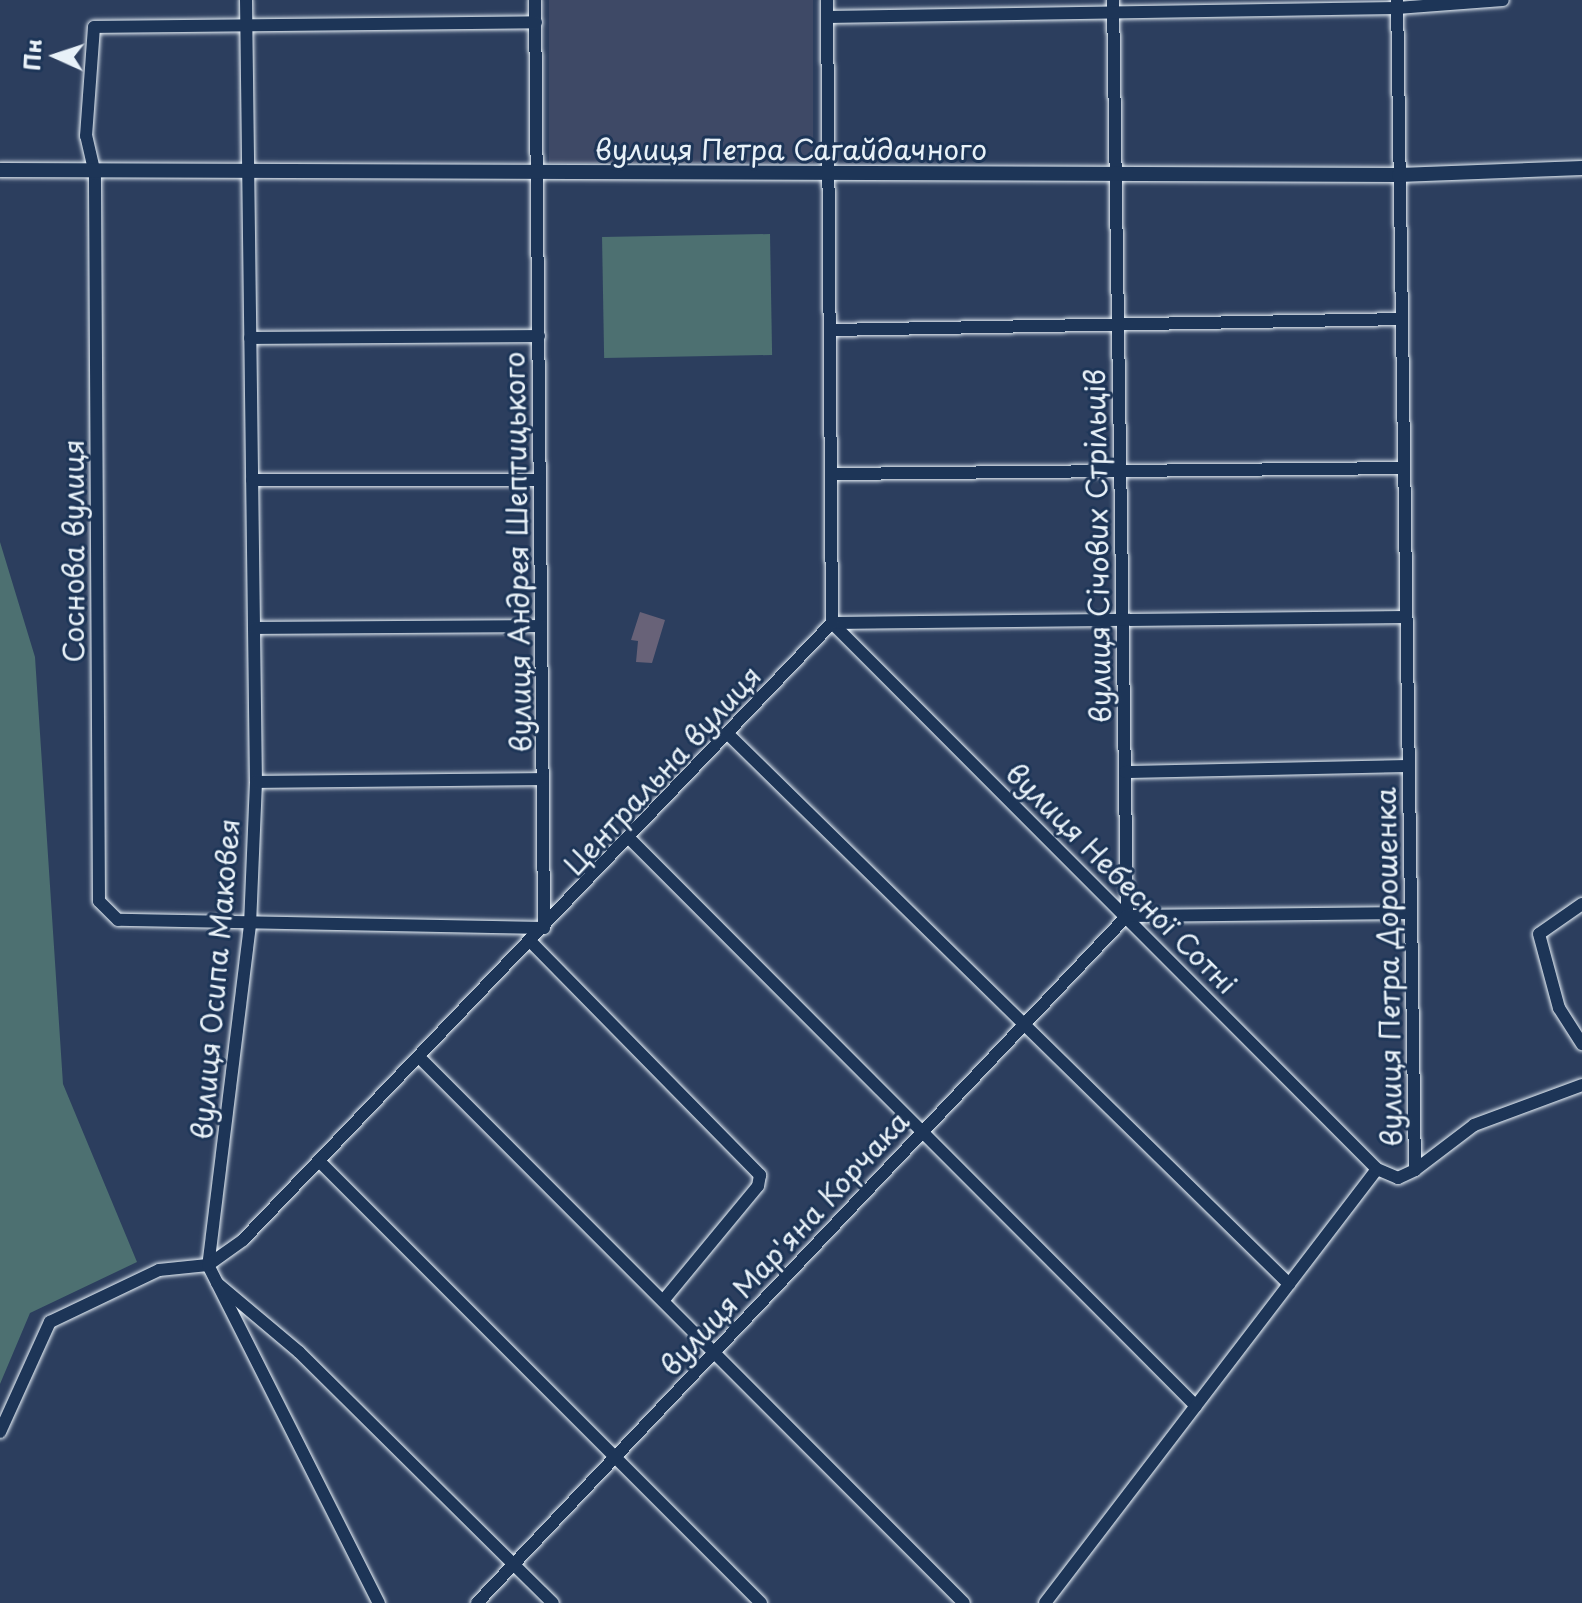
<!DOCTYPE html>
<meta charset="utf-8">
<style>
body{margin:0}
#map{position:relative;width:1582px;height:1603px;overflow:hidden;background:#2c3e5e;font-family:"Playpen Sans",sans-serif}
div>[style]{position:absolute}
.built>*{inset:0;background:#3e4966;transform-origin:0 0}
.green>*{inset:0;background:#4d7071;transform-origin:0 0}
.building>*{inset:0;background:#686278}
.roads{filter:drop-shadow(0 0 2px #e8f1f8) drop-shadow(0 0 2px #e8f1f8)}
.minor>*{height:12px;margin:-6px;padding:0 6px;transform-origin:6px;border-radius:6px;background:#1d3557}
.tertiary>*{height:14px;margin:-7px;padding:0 7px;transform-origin:7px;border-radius:7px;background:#1d3557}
span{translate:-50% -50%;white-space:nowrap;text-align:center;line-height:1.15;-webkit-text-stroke:6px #1d3557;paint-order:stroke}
.street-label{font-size:28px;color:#e8f1f8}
.north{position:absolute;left:16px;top:16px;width:80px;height:80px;-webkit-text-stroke:6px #1d3557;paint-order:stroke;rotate:273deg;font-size:22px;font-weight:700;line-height:32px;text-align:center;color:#e8f1f8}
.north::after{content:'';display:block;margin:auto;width:28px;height:36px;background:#e8f1f8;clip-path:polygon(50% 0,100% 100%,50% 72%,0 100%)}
</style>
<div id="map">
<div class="built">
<div style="left:549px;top:0;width:264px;height:163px"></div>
</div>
<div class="green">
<div style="left:770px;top:234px;width:121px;height:168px;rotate:89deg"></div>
<div style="clip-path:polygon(0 542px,35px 657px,63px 1084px,137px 1262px,30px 1313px,0 1384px)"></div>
</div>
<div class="building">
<div style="clip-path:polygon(640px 612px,665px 620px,652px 663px,636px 662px,638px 641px,631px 640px)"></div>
</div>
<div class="roads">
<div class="minor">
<div style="left:246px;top:0;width:782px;rotate:89.27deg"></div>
<div style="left:256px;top:782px;width:143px;rotate:92.4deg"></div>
<div style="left:250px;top:925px;width:343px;rotate:97deg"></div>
<div style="left:208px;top:1265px;width:379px;rotate:63.2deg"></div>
<div style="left:535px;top:0;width:928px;rotate:89.44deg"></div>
<div style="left:544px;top:928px;width:426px;rotate:-178.9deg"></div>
<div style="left:118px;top:920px;width:27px;rotate:-135deg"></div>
<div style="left:99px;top:901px;width:727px;rotate:-90.32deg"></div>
<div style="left:95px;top:174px;width:39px;rotate:-103deg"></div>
<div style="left:86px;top:136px;width:109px;rotate:-85.8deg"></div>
<div style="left:94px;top:27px;width:442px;rotate:-0.6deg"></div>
<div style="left:1113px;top:0;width:916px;rotate:89.12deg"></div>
<div style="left:827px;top:17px;width:570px;rotate:-0.9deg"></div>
<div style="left:1397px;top:8px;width:106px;rotate:-4.3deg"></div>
<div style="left:831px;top:330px;width:571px;rotate:-1.1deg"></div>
<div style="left:250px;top:338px;width:289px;rotate:-0.4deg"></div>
<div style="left:833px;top:474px;width:571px;rotate:-0.6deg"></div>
<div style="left:252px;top:480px;width:288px"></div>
<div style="left:832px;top:623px;width:771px;rotate:45.05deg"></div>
<div style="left:832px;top:623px;width:574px;rotate:-0.6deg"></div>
<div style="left:254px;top:628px;width:287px;rotate:-0.4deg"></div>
<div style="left:730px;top:736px;width:783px;rotate:44.43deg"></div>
<div style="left:1125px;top:772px;width:283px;rotate:-1.2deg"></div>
<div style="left:256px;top:782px;width:287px;rotate:-0.6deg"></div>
<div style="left:630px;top:839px;width:801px;rotate:45.05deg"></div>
<div style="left:1582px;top:904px;width:52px;rotate:145.1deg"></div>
<div style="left:1539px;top:934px;width:77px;rotate:74.9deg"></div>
<div style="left:1559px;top:1008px;width:43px;rotate:57.4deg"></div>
<div style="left:1127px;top:916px;width:284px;rotate:-0.6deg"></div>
<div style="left:531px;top:942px;width:327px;rotate:45.5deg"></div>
<div style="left:760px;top:1175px;width:11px;rotate:100deg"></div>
<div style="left:758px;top:1186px;width:149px;rotate:129.6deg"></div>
<div style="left:419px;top:1057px;width:771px;rotate:45.05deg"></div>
<div style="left:319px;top:1161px;width:625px;rotate:45deg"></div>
<div style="left:1415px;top:1170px;width:74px;rotate:-37.3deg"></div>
<div style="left:1474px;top:1125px;width:115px;rotate:-20.3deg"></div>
<div style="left:217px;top:1283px;width:107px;rotate:40.1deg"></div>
<div style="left:299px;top:1352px;width:357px;rotate:44.7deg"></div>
<div style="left:0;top:1432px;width:121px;rotate:-65.6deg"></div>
<div style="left:50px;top:1322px;width:121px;rotate:-25.5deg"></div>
<div style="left:159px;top:1270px;width:49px;rotate:-5.8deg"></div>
<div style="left:208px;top:1265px;width:43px;rotate:-35.5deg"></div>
<div style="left:243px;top:1240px;width:853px;rotate:-46.33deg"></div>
<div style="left:832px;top:623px;width:623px;rotate:-90.46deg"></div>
<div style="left:477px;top:1603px;width:946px;rotate:-46.59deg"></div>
<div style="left:1045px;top:1603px;width:546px;rotate:-52.58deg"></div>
<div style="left:1377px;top:1169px;width:23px;rotate:23deg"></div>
<div style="left:1398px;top:1178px;width:19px;rotate:-25deg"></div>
<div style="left:1415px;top:1170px;width:1170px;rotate:-90.88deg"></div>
</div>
<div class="tertiary">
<div style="left:0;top:170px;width:1399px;rotate:0.2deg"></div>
<div style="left:1399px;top:175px;width:183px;rotate:-2.2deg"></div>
</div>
</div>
<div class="street-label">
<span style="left:791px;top:149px">вулиця Петра Сагайдачного</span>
<span style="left:1097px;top:546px;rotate:-91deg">вулиця Січових Стрільців</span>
<span style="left:73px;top:551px;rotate:-90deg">Соснова вулиця</span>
<span style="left:517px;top:552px;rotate:-91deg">вулиця Андрея Шептицького</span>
<span style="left:662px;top:770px;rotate:-47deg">Центральна вулиця</span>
<span style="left:1122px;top:878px;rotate:45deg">вулиця Небесної Сотні</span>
<span style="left:1388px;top:967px;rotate:-91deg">вулиця Петра Дорошенка</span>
<span style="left:215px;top:979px;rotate:-85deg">вулиця Осипа Маковея</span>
<span style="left:784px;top:1243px;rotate:-47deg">вулиця Мар'яна Корчака</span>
</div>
<div class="north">Пн</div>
</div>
